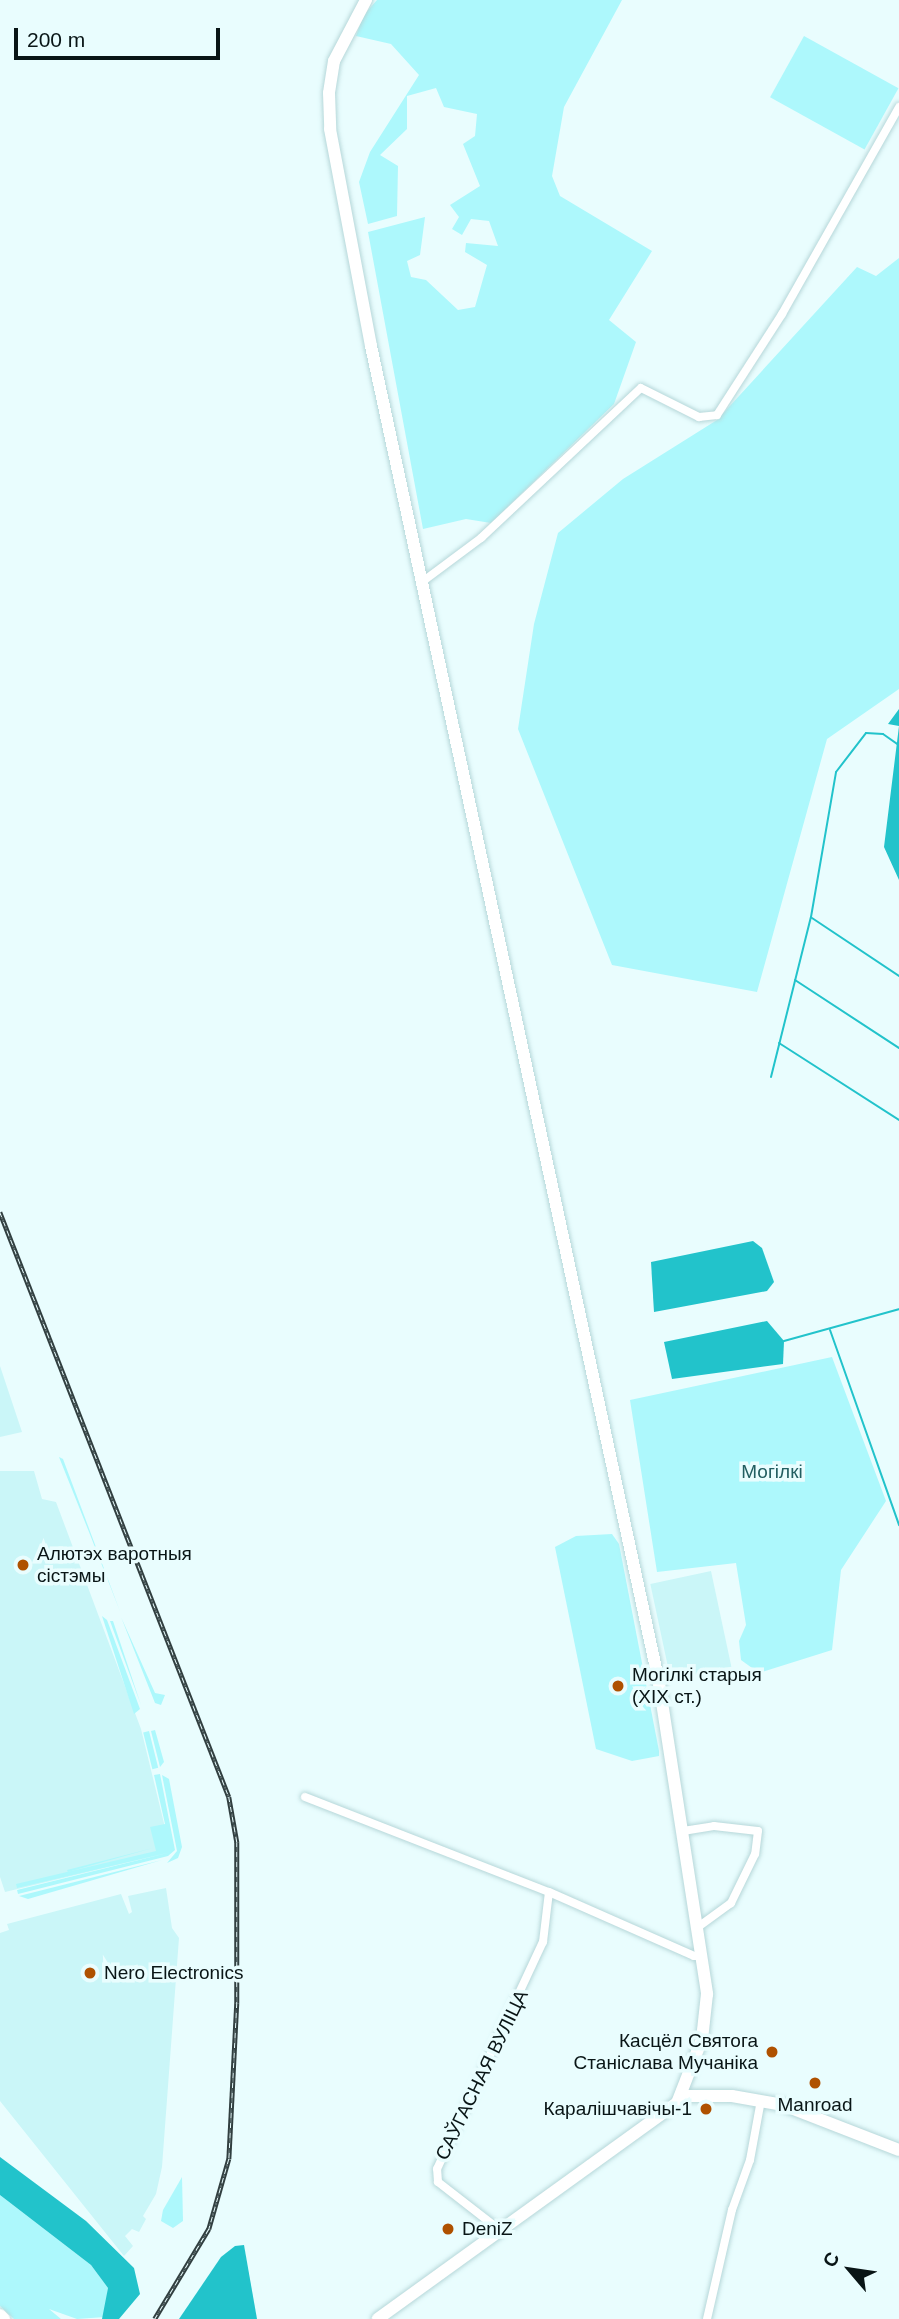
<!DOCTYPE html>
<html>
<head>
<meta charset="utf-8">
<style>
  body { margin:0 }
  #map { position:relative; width:899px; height:2319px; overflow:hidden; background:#e9fdfe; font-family:Arial,sans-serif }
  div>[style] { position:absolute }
  .built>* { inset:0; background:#caf6f8; transform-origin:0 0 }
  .green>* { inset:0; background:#adf8fc; transform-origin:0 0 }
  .water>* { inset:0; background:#22c3cb }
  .stream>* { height:2px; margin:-1px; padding:0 1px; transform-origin:1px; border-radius:1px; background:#22c3cb }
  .roads { filter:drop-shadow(0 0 2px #b6d7d9) drop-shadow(0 0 2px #b6d7d9) }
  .street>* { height:8px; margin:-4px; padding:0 4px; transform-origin:4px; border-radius:4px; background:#fff }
  .secondary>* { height:12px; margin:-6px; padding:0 6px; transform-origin:6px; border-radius:6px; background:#fff }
  .rail>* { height:4.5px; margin-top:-2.25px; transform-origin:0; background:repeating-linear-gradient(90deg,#e9fdfe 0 5px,#313f40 0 10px); box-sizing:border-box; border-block:2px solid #313f40 }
  .dots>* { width:19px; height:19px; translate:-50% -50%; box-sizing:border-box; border:4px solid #e9fdfe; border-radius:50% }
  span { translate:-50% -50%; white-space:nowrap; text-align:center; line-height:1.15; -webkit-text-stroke:7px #e9fdfe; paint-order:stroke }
  .park-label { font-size:19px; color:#225e61 }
  .poi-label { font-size:19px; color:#091516 }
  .left { translate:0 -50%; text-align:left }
  .right { translate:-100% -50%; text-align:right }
  .street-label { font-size:19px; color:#091516 }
  .north { position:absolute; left:815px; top:2235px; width:70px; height:70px; -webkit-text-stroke:5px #e9fdfe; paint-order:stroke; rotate:299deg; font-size:19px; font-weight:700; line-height:28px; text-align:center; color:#091516 }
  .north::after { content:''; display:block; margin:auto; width:24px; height:32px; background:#091516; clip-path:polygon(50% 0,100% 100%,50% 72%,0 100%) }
  .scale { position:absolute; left:14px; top:28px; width:206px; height:32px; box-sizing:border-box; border:4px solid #091516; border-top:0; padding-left:9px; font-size:21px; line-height:24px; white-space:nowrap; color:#091516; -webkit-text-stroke:5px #e9fdfe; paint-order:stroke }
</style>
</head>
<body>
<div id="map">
  <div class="built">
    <i style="clip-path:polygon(0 1366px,22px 1432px,0 1437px)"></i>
    <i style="clip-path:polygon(0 1471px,34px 1471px,42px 1499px,56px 1502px,141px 1729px,171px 1852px,5px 1892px,0 1877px)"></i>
    <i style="left:711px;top:1571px;width:98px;height:62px;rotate:78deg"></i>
    <i style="clip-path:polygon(166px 1888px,172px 1928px,179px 1938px,162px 2167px,156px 2194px,143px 2216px,146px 2219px,139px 2232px,132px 2229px,125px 2236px,133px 2246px,124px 2256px,0 2101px,0 1933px,9px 1930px,7px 1924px,121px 1894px,129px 1914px,132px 1912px,128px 1896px)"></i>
  </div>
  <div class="green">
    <i style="clip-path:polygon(377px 0,622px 0,564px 107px,552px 176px,560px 196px,652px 251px,609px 320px,636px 342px,614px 404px,491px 523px,466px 519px,423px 529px,368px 232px,425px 217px,420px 255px,407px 261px,411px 277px,426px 280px,458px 310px,475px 307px,487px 265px,465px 252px,466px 243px,498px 246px,489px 221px,471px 219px,462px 235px,452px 229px,459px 217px,450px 205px,480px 186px,463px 144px,475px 136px,477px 114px,444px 107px,436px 88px,407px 96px,407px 129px,380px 155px,398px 166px,397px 216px,368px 224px,359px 182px,370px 152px,419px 75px,391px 44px,356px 36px,363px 16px)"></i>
    <i style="left:804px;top:36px;width:108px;height:70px;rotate:29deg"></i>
    <i style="clip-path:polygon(899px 258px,899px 689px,827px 739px,757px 992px,612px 965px,518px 729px,534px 624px,558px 533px,623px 479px,717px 420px,857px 267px,876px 276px)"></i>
    <i style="clip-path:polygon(832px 1357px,886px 1501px,841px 1570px,832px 1650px,759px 1673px,741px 1660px,739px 1641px,746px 1625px,736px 1563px,657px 1572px,630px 1400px)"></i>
    <i style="clip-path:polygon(59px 1457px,63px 1459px,121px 1614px,89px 1532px)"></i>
    <i style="clip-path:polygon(612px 1534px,619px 1544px,659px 1751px,659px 1756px,632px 1761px,596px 1749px,555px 1547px,576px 1536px)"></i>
    <i style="clip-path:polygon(102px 1616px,107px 1620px,140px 1709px,134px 1714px)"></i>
    <i style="clip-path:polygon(121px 1617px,155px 1693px,165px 1695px,161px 1705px,155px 1703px)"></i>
    <i style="clip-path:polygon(110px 1621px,113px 1621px,141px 1705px)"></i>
    <i style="clip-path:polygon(155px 1730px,164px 1762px,160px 1767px,151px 1731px)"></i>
    <i style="left:149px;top:1731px;width:38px;height:6px;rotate:76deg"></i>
    <i style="clip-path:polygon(160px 1774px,175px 1850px,168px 1856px,18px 1894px,17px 1890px,171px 1852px,17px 1888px,16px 1884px,156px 1851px,150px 1827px,165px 1824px,154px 1775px)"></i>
    <i style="clip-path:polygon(162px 1775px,169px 1779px,182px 1847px,178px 1858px,167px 1863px,177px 1851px)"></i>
    <i style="clip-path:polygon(153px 1848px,68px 1872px,67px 1870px)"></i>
    <i style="clip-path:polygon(162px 1860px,28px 1899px,19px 1896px)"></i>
    <i style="clip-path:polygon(182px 2177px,183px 2221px,173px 2228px,161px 2221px,163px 2210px)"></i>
    <i style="clip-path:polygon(0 2195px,91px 2265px,108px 2288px,105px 2317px,77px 2319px,49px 2309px,61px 2319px,14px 2319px,0 2306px)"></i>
  </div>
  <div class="water">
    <i style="clip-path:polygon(899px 709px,899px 880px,884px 847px,899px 726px,888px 724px)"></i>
    <i style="clip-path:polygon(753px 1241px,762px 1248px,774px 1282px,767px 1291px,654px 1312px,651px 1262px)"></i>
    <i style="clip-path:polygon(767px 1321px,784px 1341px,783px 1364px,672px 1379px,664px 1342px)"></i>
    <i style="clip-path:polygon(0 2157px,86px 2221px,134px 2268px,140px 2294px,119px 2319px,102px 2319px,108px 2288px,91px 2265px,0 2195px)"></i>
    <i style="clip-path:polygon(244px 2245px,257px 2319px,179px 2319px,221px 2257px,235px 2246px)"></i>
  </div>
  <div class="stream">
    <i style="left:812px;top:918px;width:105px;rotate:33.7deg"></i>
    <i style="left:795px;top:980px;width:124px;rotate:33.2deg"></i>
    <i style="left:779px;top:1043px;width:143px;rotate:32.7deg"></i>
    <i style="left:771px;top:1077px;width:165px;rotate:-76deg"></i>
    <i style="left:811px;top:917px;width:147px;rotate:-80.2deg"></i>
    <i style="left:836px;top:772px;width:49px;rotate:-52.4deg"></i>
    <i style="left:866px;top:733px;width:17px;rotate:3deg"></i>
    <i style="left:883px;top:734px;width:19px;rotate:35deg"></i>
    <i style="left:830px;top:1330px;width:207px;rotate:70.5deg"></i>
    <i style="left:784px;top:1341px;width:119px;rotate:-15.5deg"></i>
  </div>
  <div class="roads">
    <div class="street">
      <i style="left:422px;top:582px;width:74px;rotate:-36.7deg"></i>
      <i style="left:481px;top:538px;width:219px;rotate:-43.2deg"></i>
      <i style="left:641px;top:388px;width:65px;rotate:26.6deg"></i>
      <i style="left:699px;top:417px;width:18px;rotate:-6deg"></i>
      <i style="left:717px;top:415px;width:120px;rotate:-57.2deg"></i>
      <i style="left:782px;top:314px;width:238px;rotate:-60.5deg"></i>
      <i style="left:305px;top:1797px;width:262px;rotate:21.3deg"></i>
      <i style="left:549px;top:1892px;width:158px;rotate:23.8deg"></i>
      <i style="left:694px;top:1956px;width:9px"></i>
      <i style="left:683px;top:1831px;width:31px;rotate:-9deg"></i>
      <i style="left:714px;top:1826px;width:44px;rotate:6.5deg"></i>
      <i style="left:758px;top:1831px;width:23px;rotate:97deg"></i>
      <i style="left:755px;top:1854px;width:55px;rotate:116.1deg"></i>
      <i style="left:731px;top:1903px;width:39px;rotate:144deg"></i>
      <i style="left:501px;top:2231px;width:80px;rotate:-142.1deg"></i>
      <i style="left:438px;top:2182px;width:13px;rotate:-94deg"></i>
      <i style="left:437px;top:2169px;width:251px;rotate:-65deg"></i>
      <i style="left:543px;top:1942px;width:50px;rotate:-83.2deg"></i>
      <i style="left:707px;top:2319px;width:112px;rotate:-77.1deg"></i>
      <i style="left:732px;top:2210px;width:53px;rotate:-70.2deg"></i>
      <i style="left:750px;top:2160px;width:61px;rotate:-79.6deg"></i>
    </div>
    <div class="secondary">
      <i style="left:366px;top:0;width:69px;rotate:117.7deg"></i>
      <i style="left:334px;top:61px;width:32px;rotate:99deg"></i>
      <i style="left:329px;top:93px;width:36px;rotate:88deg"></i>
      <i style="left:330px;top:129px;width:221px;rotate:79.3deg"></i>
      <i style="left:371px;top:346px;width:1368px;rotate:77.84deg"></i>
      <i style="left:659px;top:1683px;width:315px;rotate:81.2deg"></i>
      <i style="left:707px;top:1994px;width:45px;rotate:96.3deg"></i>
      <i style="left:702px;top:2039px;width:69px;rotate:111.3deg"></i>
      <i style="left:677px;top:2103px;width:369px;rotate:144.2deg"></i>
      <i style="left:682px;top:2096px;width:50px"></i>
      <i style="left:732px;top:2096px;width:52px;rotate:10deg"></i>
      <i style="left:783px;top:2105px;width:124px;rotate:21.2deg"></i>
      <i style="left:0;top:2315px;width:6px;rotate:45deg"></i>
    </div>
  </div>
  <div class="rail">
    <i style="left:0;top:1212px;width:628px;rotate:68.62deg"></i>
    <i style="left:229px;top:1797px;width:46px;rotate:79.9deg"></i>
    <i style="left:237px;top:1842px;width:161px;rotate:90deg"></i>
    <i style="left:237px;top:2003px;width:156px;rotate:92.9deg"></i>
    <i style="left:229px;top:2159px;width:73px;rotate:105.9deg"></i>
    <i style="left:209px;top:2229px;width:105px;rotate:121deg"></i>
  </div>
  <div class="dots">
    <i style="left:23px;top:1565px;background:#af5100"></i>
    <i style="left:618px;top:1686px;background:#af5100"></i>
    <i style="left:90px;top:1973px;background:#af5100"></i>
    <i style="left:772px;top:2052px;background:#af5100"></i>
    <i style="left:815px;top:2083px;background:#af5100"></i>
    <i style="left:706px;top:2109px;background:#af5100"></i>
    <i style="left:448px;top:2229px;background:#af5100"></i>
  </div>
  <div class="park-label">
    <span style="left:772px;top:1472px">Могілкі</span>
  </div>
  <div class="poi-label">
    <span class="left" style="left:37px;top:1565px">Алютэх варотныя<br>сістэмы</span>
    <span class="left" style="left:632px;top:1686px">Могілкі старыя<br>(XIX ст.)</span>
    <span class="left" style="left:104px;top:1973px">Nero Electronics</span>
    <span class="right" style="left:758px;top:2052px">Касцёл Святога<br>Станіслава Мучаніка</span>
    <span style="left:815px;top:2105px">Manroad</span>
    <span class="right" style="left:692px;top:2109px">Каралішчавічы-1</span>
    <span class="left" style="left:462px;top:2229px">DeniZ</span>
  </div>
  <div class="street-label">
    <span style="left:482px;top:2075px;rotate:-64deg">САЎГАСНАЯ ВУЛІЦА</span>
  </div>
  <div class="north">С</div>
  <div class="scale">200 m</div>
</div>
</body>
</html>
